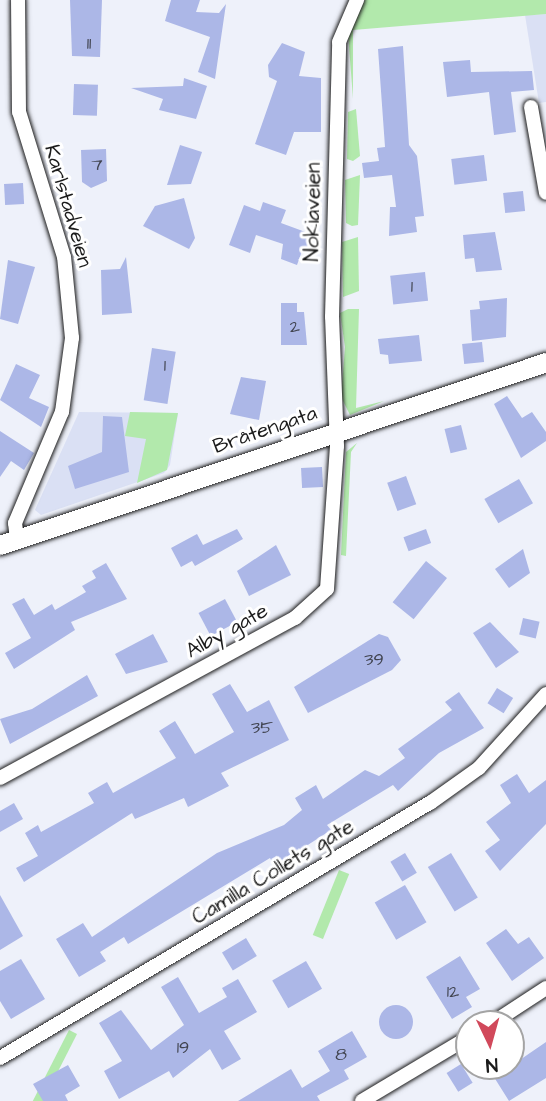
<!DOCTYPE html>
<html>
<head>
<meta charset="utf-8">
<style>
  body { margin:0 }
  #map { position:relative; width:546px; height:1101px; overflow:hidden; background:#eef1fa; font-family:"Architects Daughter",sans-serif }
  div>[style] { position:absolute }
  .built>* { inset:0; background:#dae0f4 }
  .green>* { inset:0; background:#b2e9ac; transform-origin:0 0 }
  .building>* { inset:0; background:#acb7e7; transform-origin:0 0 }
  .round { border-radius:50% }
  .roads { filter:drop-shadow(0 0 2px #1c1c1c) drop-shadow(0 0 2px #1c1c1c) }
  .minor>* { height:14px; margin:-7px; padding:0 7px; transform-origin:7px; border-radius:7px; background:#fff }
  .tertiary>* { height:19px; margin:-9.5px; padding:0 9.5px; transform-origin:9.5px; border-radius:9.5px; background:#fff }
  span { translate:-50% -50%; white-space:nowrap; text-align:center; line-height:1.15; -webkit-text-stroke:6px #fff; paint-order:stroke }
  .number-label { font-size:18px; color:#40434f }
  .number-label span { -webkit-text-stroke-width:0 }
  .street-label { font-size:21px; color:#1c1c1c }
  .north { position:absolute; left:455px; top:1010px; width:70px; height:70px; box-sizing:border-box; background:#fff; border:2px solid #a4a4a4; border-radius:50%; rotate:175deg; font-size:19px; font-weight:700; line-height:28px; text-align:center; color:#1c1c1c }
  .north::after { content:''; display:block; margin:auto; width:24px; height:32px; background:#d1495b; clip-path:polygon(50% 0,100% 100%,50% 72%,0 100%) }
</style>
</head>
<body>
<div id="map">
  <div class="built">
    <i style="clip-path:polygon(546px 14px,546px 102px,539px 103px,525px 15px)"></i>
    <i style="clip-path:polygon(79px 412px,178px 413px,170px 465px,164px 473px,41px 515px,35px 510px)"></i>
  </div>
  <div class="green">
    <i style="clip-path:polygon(365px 0,546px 0,546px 14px,353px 30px,353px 99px,348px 33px)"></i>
    <i style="clip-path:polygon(356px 109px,360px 156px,353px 161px,347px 159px,348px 112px)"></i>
    <i style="clip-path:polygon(360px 175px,358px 225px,352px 226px,346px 223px,345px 180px)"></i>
    <i style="clip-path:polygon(358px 237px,359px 291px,343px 297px,342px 242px)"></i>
    <i style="clip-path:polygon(348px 309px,359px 309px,356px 408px,384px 401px,350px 415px,341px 397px,345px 347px,340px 313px)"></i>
    <i style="clip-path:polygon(130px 412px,178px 413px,167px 470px,137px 483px,146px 439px,125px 436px)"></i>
    <i style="clip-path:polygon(357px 443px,351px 452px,346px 556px,341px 555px,346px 452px)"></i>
    <i style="left:339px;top:870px;width:11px;height:70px;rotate:22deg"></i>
    <i style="left:69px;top:1030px;width:9px;height:80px;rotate:27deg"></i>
  </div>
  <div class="building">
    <i style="clip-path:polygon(70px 0,102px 0,100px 57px,72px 56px)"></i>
    <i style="clip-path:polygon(171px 0,200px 0,196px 12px,219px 13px,226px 4px,215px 79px,198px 72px,210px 37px,165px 21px)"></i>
    <i style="clip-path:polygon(282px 43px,305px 52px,299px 76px,321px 78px,321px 132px,294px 132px,286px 155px,255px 144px,277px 81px,269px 77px,268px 65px)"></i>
    <i style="clip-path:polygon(403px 46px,409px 145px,417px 156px,424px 216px,415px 217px,417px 232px,389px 236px,390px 207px,396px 207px,392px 175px,364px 178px,362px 163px,379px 161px,377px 148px,385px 147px,378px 49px)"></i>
    <i style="clip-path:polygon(470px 60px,471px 72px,532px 71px,534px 90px,511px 92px,516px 132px,494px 135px,489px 92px,447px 97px,443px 62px)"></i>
    <i style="clip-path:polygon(184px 78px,207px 86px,196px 119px,159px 110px,163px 99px,131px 88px,183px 86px)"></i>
    <i style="left:74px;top:84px;width:24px;height:31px;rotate:2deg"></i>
    <i style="clip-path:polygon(180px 145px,202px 152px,191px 184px,167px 185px)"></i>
    <i style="clip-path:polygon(106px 149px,107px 181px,91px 188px,82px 182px,81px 150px)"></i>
    <i style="left:484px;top:155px;width:26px;height:33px;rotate:83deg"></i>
    <i style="left:23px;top:183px;width:21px;height:19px;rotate:87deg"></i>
    <i style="left:523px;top:191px;width:20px;height:20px;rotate:84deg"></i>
    <i style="clip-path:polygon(184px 198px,195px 238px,189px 249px,143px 226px,155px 206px)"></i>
    <i style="clip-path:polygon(263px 202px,286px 210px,281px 223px,319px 237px,319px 252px,302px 251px,297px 265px,281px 259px,283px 244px,256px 235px,250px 253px,229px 245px,244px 205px,260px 211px)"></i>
    <i style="clip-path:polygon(495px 232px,502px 270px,476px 272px,474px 258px,465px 259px,463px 235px)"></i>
    <i style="clip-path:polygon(126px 257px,132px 313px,102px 315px,101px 270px,120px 269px)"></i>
    <i style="clip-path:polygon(8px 260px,35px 267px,18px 324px,0 319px)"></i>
    <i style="left:425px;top:272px;width:29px;height:35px;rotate:84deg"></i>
    <i style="clip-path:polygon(507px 298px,506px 337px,472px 341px,470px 310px,480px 309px,479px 301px)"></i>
    <i style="clip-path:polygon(281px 303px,297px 303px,297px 312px,304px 312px,307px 345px,281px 345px)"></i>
    <i style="clip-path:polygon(419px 335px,422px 361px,389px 364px,388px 355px,380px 354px,378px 339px)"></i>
    <i style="left:482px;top:342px;width:20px;height:20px;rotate:84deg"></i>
    <i style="left:152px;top:348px;width:24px;height:53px;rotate:9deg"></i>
    <i style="clip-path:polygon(16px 364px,40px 375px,29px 398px,49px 407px,41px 427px,0 400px)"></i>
    <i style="clip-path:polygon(241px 377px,266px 381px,259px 420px,230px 414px)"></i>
    <i style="clip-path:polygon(507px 396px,522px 418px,532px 412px,546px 432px,546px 441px,521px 458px,494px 404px)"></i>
    <i style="clip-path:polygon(103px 416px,122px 417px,129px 472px,75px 489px,68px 466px,102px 452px)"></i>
    <i style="left:461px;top:425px;width:25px;height:17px;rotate:76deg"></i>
    <i style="clip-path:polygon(0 431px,34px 453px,24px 470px,11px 461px,0 477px)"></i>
    <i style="left:322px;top:467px;width:20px;height:21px;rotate:87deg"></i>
    <i style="left:406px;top:476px;width:30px;height:20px;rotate:70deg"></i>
    <i style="left:519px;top:479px;width:28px;height:40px;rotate:60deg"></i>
    <i style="clip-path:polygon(237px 529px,243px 539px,195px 566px,192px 561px,181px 567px,171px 548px,197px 534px,203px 545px)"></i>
    <i style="left:426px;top:529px;width:15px;height:24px;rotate:70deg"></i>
    <i style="clip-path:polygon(276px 545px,291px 575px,249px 596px,237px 571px)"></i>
    <i style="clip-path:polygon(523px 549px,530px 573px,509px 588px,495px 569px)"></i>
    <i style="left:426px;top:561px;width:27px;height:53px;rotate:39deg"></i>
    <i style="clip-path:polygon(106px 563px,127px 599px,71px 622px,75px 630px,14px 669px,5px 653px,31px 638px,12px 604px,24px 598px,34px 615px,52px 604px,55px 610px,86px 592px,82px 586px,96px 578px,92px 571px)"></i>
    <i style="left:225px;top:599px;width:26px;height:30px;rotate:62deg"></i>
    <i style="left:523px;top:618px;width:17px;height:17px;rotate:13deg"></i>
    <i style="clip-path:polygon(490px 622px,519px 652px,496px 668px,473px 633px)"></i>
    <i style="clip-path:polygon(153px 634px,168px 662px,126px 674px,115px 654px)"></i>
    <i style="clip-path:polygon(379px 634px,388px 637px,401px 660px,392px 670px,308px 713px,294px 687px)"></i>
    <i style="clip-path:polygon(87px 675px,98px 696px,10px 744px,0 719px,32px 709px)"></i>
    <i style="clip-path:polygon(230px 684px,247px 712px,269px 700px,289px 740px,221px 773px,229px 786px,188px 807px,184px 798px,135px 819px,132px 813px,24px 882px,16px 868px,38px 856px,25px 833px,38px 825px,41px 832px,94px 803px,88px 793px,107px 782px,113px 793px,176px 758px,159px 731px,175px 721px,195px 754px,234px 732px,212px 694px)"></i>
    <i style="left:497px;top:688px;width:19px;height:18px;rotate:32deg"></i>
    <i style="clip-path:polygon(459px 692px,484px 728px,439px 753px,398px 791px,393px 785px,327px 825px,331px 830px,300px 850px,304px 858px,278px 873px,270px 858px,128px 944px,124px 937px,100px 952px,106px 961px,79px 977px,56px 939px,83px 923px,92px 937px,217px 853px,284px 825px,302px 810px,295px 798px,316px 785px,323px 799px,365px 770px,379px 776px,405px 758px,398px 749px,452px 710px,445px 702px)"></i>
    <i style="clip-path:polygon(517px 774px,529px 793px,546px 780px,546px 824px,500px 871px,485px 851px,500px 840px,486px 822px,511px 803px,500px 785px)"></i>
    <i style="clip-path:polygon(14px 803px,23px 819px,0 832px,0 811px)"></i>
    <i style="left:405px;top:853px;width:23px;height:17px;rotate:59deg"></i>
    <i style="left:451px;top:853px;width:52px;height:27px;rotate:59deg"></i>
    <i style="left:405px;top:885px;width:43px;height:35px;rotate:60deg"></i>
    <i style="clip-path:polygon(0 895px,23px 936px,0 950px)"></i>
    <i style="clip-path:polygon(506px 929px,518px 944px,529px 937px,544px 958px,512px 981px,486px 943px)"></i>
    <i style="left:246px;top:938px;width:21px;height:28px;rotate:59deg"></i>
    <i style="clip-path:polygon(460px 956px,480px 989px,466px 997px,472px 1007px,452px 1019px,426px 977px)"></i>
    <i style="clip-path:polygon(21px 959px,45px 999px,11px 1019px,0 1001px,0 971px)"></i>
    <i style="left:306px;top:961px;width:32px;height:39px;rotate:60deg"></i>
    <i style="clip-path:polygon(178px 977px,199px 1013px,227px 997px,222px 988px,238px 979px,257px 1012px,224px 1031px,241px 1059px,222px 1070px,210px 1049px,173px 1078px,169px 1071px,119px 1099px,104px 1071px,122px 1061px,99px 1023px,121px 1010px,151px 1050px,184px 1025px,161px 987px)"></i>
    <i class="round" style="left:379px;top:1005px;width:34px;height:34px"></i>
    <i style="clip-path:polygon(352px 1031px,367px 1057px,344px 1070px,349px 1079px,317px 1096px,320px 1101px,238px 1101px,291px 1069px,302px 1088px,330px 1071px,318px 1051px)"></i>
    <i style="clip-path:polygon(546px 1042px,546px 1078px,509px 1101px,487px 1066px,511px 1066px)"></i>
    <i style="left:461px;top:1064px;width:22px;height:17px;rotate:58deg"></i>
    <i style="clip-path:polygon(68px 1065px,80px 1086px,65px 1095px,68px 1101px,43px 1101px,33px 1084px)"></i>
  </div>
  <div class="roads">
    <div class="minor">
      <i style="left:531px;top:107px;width:87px;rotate:80.1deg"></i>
      <i style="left:17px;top:539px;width:16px;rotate:-97deg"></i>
      <i style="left:15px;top:523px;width:121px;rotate:-67.1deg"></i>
      <i style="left:62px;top:412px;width:75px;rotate:-82.3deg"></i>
      <i style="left:72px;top:338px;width:81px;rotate:-95.6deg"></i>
      <i style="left:64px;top:257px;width:152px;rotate:-107.2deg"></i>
      <i style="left:19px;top:112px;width:112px;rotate:-90.5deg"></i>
      <i style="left:0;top:778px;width:336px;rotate:-28.5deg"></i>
      <i style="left:295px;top:618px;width:43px;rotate:-42.2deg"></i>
      <i style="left:327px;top:589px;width:143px;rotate:-86deg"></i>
      <i style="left:337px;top:446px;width:129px;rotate:-92.2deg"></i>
      <i style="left:332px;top:317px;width:275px;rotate:-88.5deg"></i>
      <i style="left:339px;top:42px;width:46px;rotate:-66.8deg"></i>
      <i style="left:491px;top:1024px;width:66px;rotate:-33.2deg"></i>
      <i style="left:0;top:1058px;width:500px;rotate:-30.7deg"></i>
      <i style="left:430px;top:803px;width:60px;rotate:-35.5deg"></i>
      <i style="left:479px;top:768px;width:100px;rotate:-47.8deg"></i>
      <i style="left:362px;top:1101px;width:125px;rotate:-30.9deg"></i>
    </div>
    <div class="tertiary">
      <i style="left:0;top:545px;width:576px;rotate:-18.53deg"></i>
    </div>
  </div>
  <div class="number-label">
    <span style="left:89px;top:44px">11</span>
    <span style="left:97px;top:165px">7</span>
    <span style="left:412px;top:287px">1</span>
    <span style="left:295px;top:327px">2</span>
    <span style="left:165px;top:366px">1</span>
    <span style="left:374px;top:660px">39</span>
    <span style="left:262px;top:728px">35</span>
    <span style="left:453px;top:992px">12</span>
    <span style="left:183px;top:1048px">19</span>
    <span style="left:341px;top:1055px">8</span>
  </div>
  <div class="street-label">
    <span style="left:68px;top:206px;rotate:74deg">Karlstadveien</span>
    <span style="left:313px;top:212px;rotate:-89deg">Nokiaveien</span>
    <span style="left:265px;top:430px;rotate:-19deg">Bråtengata</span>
    <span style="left:227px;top:631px;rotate:-29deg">Alby gate</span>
    <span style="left:273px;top:872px;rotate:-31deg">Camilla Collets gate</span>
  </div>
  <div class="north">N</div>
</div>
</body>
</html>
